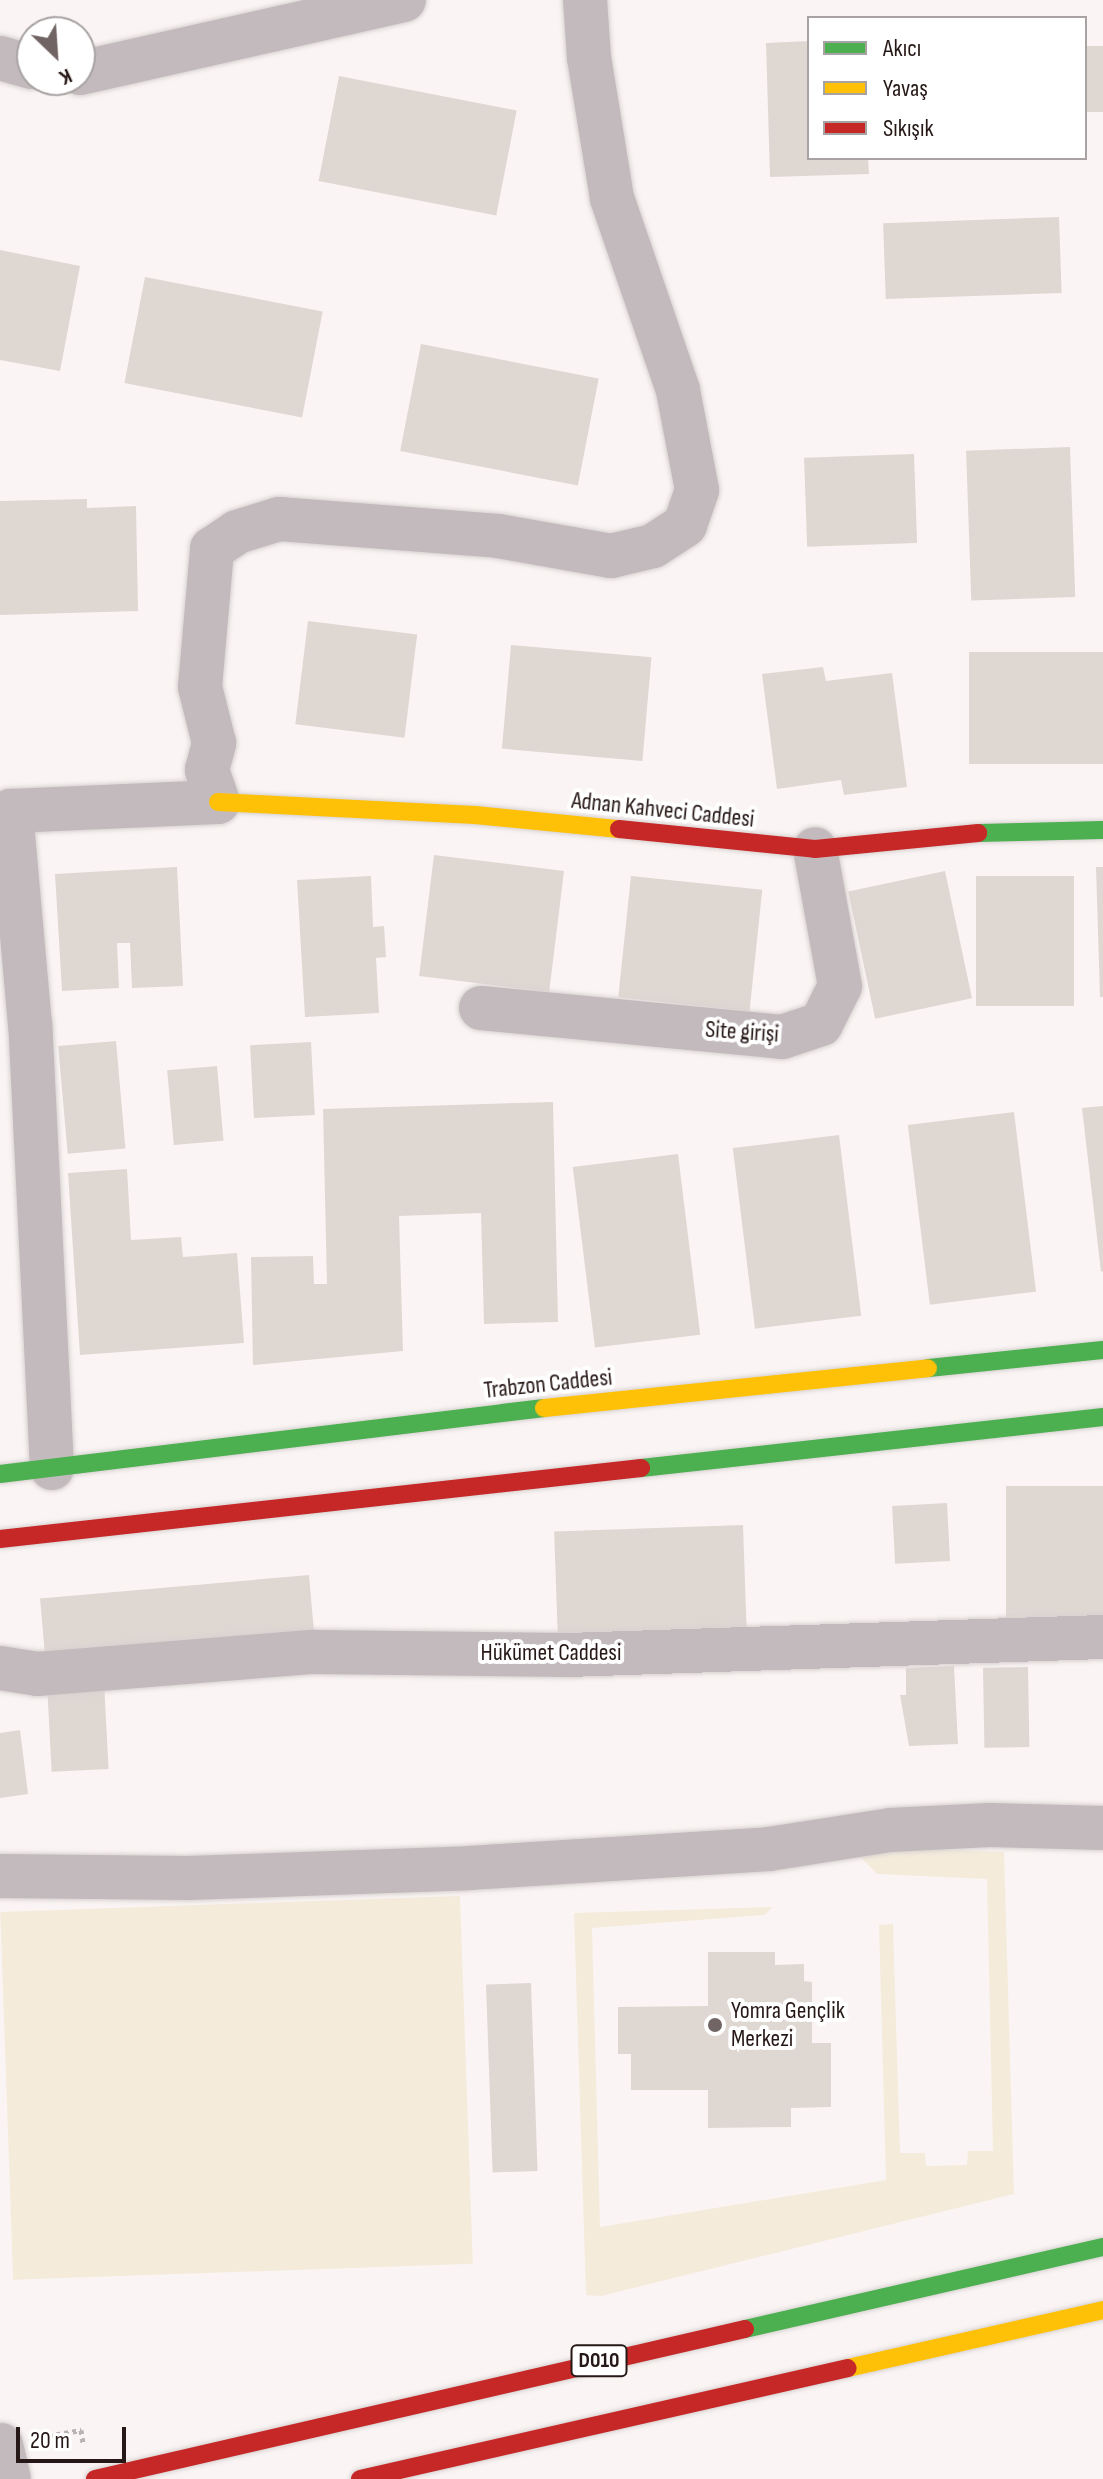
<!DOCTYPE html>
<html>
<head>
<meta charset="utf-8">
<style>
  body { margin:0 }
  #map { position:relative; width:1103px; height:2479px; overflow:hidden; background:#faf5f4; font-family:"Sofia Sans Condensed",sans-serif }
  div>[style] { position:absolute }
  .green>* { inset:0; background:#f4ebdb; transform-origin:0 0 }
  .building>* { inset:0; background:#dfd7d2; transform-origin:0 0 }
  .path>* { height:5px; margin-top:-2.5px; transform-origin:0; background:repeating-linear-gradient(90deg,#b9b3b3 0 4px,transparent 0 8px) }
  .roads { filter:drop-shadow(0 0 2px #d7d2d1) drop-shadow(0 0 2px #d7d2d1) }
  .street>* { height:44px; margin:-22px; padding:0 22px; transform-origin:22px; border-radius:22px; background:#c3babd }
  .fast>* { height:18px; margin:-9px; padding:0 9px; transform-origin:9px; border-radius:9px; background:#4caf50 }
  .slow>* { height:18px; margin:-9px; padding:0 9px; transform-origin:9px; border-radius:9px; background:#ffc107 }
  .jam>* { height:18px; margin:-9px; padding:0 9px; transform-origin:9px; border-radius:9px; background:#c62828 }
  .dots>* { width:22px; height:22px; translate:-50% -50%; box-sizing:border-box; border:4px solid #fff; border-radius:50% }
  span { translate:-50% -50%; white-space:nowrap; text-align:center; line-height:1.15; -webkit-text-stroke:8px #fff; paint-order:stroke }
  .shield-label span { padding:2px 6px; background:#fff; border:2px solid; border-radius:6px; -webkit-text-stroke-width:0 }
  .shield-label { font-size:22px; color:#261816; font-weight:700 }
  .street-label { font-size:24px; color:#261816 }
  .poi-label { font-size:24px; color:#261816 }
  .left { translate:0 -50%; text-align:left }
  .legend { position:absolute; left:807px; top:16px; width:280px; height:144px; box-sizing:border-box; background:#fff; border:2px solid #a8a3a2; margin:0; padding:10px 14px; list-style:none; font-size:24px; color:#261816 }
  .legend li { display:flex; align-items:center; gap:16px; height:40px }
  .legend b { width:40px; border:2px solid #a8a3a2 }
  .north { position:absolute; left:16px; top:16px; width:80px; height:80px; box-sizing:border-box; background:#fff; border:2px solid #a8a3a2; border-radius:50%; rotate:155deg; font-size:22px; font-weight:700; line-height:32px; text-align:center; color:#261816 }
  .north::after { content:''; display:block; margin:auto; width:28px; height:36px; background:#706564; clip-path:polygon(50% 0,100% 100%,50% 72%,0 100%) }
  .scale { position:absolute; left:16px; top:2427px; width:110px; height:36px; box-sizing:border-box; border:4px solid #261816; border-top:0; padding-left:10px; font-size:24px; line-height:28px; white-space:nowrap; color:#261816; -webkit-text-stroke:6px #fff; paint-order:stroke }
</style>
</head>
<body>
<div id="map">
  <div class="green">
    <i style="clip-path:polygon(891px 1848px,1004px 1852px,1014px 2194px,601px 2296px,586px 2295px,574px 1913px,772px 1907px,765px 1915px,592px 1928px,600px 2227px,886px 2180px,879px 1925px,893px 1924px,900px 2153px,925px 2153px,926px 2166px,967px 2165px,968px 2151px,993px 2151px,987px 1879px,877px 1874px,855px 1851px)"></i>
    <i style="left:460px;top:1896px;width:368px;height:460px;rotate:88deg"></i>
  </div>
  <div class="building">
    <i style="clip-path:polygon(809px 41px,809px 158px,868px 158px,869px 174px,770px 177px,766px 43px)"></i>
    <i style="left:1085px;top:46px;width:18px;height:66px"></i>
    <i style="left:339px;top:76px;width:181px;height:107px;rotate:11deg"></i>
    <i style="left:1059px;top:217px;width:76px;height:176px;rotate:88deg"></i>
    <i style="clip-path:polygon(0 250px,80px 266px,60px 371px,0 360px)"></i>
    <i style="left:145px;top:277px;width:181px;height:108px;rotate:11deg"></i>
    <i style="left:421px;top:344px;width:181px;height:109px;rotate:11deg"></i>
    <i style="left:1070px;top:447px;width:150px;height:104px;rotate:88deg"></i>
    <i style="left:914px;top:454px;width:89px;height:110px;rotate:88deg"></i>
    <i style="clip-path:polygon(87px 499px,87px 508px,136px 506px,138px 611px,0 615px,0 501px)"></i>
    <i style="left:308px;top:621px;width:110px;height:104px;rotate:7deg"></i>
    <i style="left:511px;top:645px;width:141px;height:104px;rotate:5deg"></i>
    <i style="left:1103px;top:652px;width:112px;height:134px;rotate:90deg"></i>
    <i style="clip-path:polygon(823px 667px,826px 681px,892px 673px,907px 787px,844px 795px,841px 780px,777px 789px,762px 674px)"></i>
    <i style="left:434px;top:855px;width:131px;height:122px;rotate:7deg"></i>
    <i style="clip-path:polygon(177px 867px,183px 986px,132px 988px,130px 943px,117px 943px,119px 988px,62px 991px,55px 874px)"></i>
    <i style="clip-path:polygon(1096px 867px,1103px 867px,1103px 997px,1100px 997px)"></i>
    <i style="left:945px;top:871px;width:130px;height:99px;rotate:78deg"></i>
    <i style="clip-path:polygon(371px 876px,373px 927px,384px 926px,386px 957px,376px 958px,379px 1013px,305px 1017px,297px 880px)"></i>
    <i style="left:631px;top:876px;width:132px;height:122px;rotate:6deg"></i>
    <i style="left:976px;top:876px;width:98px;height:130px"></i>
    <i style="left:116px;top:1041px;width:108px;height:58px;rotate:85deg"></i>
    <i style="left:311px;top:1042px;width:73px;height:61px;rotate:87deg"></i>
    <i style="left:217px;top:1066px;width:75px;height:50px;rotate:85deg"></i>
    <i style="clip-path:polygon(553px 1102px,558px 1322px,484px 1324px,481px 1213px,399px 1216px,403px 1351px,253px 1365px,251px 1257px,313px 1256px,314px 1284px,327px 1284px,323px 1109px)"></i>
    <i style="clip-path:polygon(1103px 1106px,1103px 1271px,1101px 1272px,1082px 1108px)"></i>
    <i style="left:1014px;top:1112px;width:181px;height:107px;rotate:83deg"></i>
    <i style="left:839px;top:1135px;width:182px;height:107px;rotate:83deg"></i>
    <i style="left:678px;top:1154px;width:182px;height:106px;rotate:83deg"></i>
    <i style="clip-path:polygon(127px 1169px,131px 1240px,181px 1237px,183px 1257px,237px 1253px,244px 1343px,80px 1355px,68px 1173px)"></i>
    <i style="left:1103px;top:1486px;width:137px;height:97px;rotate:90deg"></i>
    <i style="left:947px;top:1503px;width:58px;height:55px;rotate:87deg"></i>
    <i style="left:743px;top:1525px;width:108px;height:189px;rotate:88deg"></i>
    <i style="left:309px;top:1575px;width:56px;height:270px;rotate:85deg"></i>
    <i style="clip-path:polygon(954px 1666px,958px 1744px,909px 1746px,900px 1695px,906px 1695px,906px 1668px)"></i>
    <i style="left:1028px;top:1667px;width:80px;height:45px;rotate:89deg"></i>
    <i style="left:104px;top:1682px;width:87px;height:57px;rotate:87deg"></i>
    <i style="clip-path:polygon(20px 1730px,28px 1794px,0 1798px,0 1733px)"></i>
    <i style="clip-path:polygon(708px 1952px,775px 1952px,775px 1965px,804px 1964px,804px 1981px,812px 1982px,812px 2043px,831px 2043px,831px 2107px,791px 2108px,791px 2127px,708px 2128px,708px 2090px,631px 2090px,631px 2054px,618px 2054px,618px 2007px,708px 2006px)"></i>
    <i style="left:531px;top:1983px;width:188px;height:45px;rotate:88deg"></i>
  </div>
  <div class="path">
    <i style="left:41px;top:2437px;width:41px;rotate:-9.9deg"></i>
    <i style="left:81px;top:2430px;width:13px;rotate:81deg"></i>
  </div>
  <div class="roads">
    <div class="street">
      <i style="left:0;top:58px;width:33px;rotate:16deg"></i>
      <i style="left:80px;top:73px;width:332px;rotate:-12.7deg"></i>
      <i style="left:481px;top:1008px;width:302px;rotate:5.5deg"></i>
      <i style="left:782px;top:1037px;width:41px;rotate:-18.4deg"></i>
      <i style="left:821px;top:1024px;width:42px;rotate:-63.4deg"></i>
      <i style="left:840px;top:986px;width:139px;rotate:-100.3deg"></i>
      <i style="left:52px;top:1468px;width:444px;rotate:-92.8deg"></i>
      <i style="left:30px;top:1025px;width:215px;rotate:-95.1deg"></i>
      <i style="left:11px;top:811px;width:207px;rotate:-2.5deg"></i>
      <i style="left:218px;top:802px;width:34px;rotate:-109deg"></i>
      <i style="left:207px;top:770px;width:28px;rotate:-75deg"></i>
      <i style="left:214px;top:743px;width:58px;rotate:-104deg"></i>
      <i style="left:200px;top:687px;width:139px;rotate:-85deg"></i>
      <i style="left:212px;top:549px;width:30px;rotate:-34deg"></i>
      <i style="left:237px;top:532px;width:44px;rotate:-17.2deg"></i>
      <i style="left:279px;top:519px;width:220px;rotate:4.4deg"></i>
      <i style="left:498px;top:536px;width:115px;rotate:10deg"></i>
      <i style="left:611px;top:556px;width:43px;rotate:-13.4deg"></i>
      <i style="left:653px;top:546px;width:38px;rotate:-33deg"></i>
      <i style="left:685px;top:525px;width:37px;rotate:-71deg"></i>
      <i style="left:697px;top:490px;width:102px;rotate:-100.8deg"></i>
      <i style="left:678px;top:390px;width:203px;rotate:-109deg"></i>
      <i style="left:612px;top:198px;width:142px;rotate:-99.3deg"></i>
      <i style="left:589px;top:58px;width:58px;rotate:-93.9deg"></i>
      <i style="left:0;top:1668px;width:37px;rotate:9deg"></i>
      <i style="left:37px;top:1674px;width:277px;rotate:-4.6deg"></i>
      <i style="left:313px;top:1652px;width:255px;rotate:0.7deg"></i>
      <i style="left:568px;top:1655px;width:535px;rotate:-1.93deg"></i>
      <i style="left:0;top:1876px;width:188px;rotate:0.6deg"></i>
      <i style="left:188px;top:1878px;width:281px;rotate:-2deg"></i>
      <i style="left:469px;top:1868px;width:301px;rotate:-3.6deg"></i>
      <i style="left:769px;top:1849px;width:122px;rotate:-8.9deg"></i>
      <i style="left:890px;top:1830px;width:100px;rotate:-2.9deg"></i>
      <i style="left:990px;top:1825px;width:113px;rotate:1.5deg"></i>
      <i style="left:1px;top:2445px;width:35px;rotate:77deg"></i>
    </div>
    <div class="fast">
      <i style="left:978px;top:833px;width:125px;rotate:-1.4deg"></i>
      <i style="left:928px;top:1368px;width:176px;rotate:-5.9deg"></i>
      <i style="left:641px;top:1468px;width:465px;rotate:-6.3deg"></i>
      <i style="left:0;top:1474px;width:548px;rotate:-6.92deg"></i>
      <i style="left:745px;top:2329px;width:367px;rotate:-12.9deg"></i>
    </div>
    <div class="slow">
      <i style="left:218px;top:802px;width:257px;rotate:2.9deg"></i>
      <i style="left:475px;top:815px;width:145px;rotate:5.6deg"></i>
      <i style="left:544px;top:1408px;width:386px;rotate:-5.9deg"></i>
      <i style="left:848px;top:2368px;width:262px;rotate:-12.8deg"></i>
    </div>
    <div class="jam">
      <i style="left:619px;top:829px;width:197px;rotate:5.8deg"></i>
      <i style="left:815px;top:849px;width:164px;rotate:-5.6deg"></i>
      <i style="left:0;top:1539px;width:645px;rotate:-6.32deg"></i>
      <i style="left:95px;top:2479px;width:667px;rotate:-12.99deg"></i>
      <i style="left:360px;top:2479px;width:500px;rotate:-12.81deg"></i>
    </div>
  </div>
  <div class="dots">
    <i style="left:715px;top:2025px;background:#706564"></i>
  </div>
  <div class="shield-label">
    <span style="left:599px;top:2361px">D010</span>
  </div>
  <div class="street-label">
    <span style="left:663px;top:810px;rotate:6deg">Adnan Kahveci Caddesi</span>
    <span style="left:742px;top:1032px;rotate:4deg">Site girişi</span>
    <span style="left:548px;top:1384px;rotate:-6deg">Trabzon Caddesi</span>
    <span style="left:551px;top:1653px">Hükümet Caddesi</span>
  </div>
  <div class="poi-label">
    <span class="left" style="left:731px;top:2025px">Yomra Gençlik<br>Merkezi</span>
  </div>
  <ul class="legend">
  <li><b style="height:10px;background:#4caf50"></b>Akıcı</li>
  <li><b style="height:10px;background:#ffc107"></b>Yavaş</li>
  <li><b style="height:10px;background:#c62828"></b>Sıkışık</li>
  </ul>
  <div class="north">K</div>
  <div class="scale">20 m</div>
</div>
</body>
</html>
